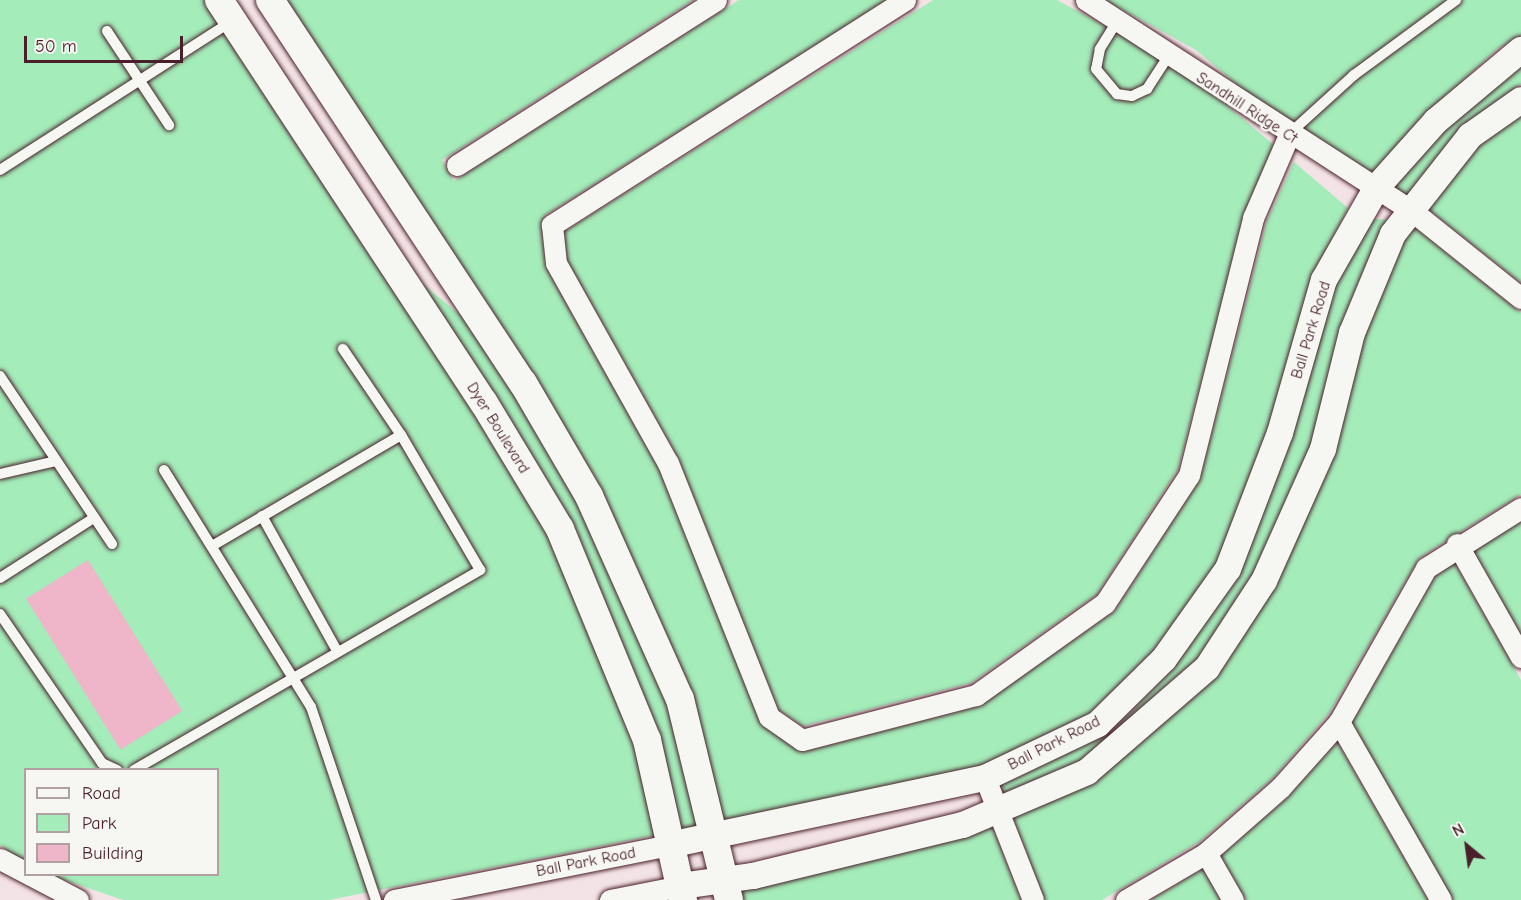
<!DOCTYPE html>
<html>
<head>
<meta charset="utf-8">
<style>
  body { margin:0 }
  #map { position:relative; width:1521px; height:900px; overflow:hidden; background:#f4e3e6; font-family:"Comic Neue",sans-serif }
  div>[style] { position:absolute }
  .green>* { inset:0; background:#a4ecb9 }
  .building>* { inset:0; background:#efb6c9; transform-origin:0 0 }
  .roads { filter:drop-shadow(0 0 2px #4a1f2b) drop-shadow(0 0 2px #4a1f2b) }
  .service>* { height:10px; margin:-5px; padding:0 5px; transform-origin:5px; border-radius:5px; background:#f6f6f2 }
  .minor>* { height:21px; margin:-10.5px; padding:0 10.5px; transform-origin:10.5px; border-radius:10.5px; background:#f6f6f2 }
  .tertiary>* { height:26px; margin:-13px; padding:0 13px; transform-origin:13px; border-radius:13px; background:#f6f6f2 }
  .secondary>* { height:28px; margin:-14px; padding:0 14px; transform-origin:14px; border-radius:14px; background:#f6f6f2 }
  span { translate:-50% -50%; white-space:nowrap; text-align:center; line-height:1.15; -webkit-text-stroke:5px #f6f6f2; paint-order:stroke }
  .street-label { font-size:16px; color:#4a1f2b }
  .legend { position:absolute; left:24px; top:768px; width:195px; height:108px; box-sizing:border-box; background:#f6f6f2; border:2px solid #b1a0a2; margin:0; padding:8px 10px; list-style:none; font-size:18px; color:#4a1f2b }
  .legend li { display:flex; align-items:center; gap:12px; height:30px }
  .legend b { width:30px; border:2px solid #b1a0a2 }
  .north { position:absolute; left:1437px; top:816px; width:60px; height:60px; -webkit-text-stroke:4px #f6f6f2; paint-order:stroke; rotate:331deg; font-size:16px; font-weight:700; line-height:24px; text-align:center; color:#4a1f2b }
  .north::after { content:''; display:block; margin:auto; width:21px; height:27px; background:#4a1f2b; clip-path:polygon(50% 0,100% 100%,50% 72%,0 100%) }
  .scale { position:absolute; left:24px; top:36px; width:159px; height:27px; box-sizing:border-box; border:3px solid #4a1f2b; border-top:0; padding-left:8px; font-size:18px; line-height:21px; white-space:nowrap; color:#4a1f2b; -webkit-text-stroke:4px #f6f6f2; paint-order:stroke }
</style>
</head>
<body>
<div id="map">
  <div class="green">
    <i style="clip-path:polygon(0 0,206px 0,475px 409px,550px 534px,636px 743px,661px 834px,329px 900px,123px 900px,50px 875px,218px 874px,218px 770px,26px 770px,25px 862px,0 845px)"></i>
    <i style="clip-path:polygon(283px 0,693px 0,442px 160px,454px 181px,739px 0,887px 0,545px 215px,541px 225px,546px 268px,658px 467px,759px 720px,806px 751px,980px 706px,1115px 611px,1200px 479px,1267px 221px,1294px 162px,1348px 208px,1313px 275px,1269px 428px,1218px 563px,1155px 651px,1091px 714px,981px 766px,724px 824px,691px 697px,598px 490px)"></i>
    <i style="clip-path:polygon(933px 0,1057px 0,1184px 69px,1275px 146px,1246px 212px,1178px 469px,1097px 594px,971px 683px,803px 726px,778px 709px,679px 459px,567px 260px,564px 232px)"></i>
    <i style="clip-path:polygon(1105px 0,1521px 0,1521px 35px,1496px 50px,1427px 113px,1361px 189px,1196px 50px)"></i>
    <i style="clip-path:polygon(276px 61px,423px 284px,471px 324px,580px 501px,669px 702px,703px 828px,682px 831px,657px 736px,569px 523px)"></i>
    <i style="clip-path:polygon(1521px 64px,1521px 84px,1463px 126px,1406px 198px,1387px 196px,1444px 130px)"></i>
    <i style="clip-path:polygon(1521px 115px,1521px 283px,1428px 209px,1478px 145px)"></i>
    <i style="clip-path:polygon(1370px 218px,1388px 220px,1312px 444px,1254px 574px,1199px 659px,1080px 762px,1003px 794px,1000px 785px,1113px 731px,1174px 667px,1335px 285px)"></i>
    <i style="clip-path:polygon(1414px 227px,1521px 313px,1521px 494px,1419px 558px,1330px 712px,1273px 778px,1199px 842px,1102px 900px,1045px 900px,1013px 817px,1217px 675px,1403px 241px)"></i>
    <i style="clip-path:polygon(1521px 522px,1521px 635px,1473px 550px)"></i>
    <i style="clip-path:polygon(1454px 562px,1521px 680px,1521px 900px,1453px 900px,1352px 723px,1435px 577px)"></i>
    <i style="clip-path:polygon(1337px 742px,1428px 900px,1246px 900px,1221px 856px,1288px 797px)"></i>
    <i style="clip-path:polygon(992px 826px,1021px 900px,740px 900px,739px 890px)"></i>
    <i style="clip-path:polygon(1203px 869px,1220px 900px,1151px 900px)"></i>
  </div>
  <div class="building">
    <i style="left:88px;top:560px;width:178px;height:73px;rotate:58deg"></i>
  </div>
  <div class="roads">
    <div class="service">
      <i style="left:1116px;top:23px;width:31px;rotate:122deg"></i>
      <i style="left:1100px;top:49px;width:20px;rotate:101deg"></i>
      <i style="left:1096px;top:69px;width:33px;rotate:50deg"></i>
      <i style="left:1117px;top:94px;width:15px;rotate:8deg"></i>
      <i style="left:1132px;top:96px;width:17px;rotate:-25deg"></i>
      <i style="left:1147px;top:89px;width:38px;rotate:-57deg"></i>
      <i style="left:107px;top:31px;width:113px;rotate:56.6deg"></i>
      <i style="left:1289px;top:134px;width:88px;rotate:-42.2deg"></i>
      <i style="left:1354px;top:75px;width:127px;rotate:-36.3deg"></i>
      <i style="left:0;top:170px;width:276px;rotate:-32.7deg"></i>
      <i style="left:0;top:376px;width:202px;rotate:56.3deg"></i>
      <i style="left:164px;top:470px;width:279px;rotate:58.2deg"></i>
      <i style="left:311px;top:707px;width:204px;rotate:71.4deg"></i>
      <i style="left:0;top:474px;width:57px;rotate:-13.1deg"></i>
      <i style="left:262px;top:516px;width:152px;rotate:60.9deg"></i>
      <i style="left:212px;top:546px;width:219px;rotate:-30.4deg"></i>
      <i style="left:401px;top:435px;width:104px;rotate:-124deg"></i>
      <i style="left:0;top:578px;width:112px;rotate:-32.6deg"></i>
      <i style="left:0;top:614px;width:181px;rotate:55.6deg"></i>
      <i style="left:102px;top:763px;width:17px;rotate:25deg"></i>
      <i style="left:134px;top:770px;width:400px;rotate:-30deg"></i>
      <i style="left:480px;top:570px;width:156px;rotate:-120.3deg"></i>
    </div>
    <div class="minor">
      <i style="left:905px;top:0;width:419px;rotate:147.5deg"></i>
      <i style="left:552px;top:225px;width:38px;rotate:84deg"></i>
      <i style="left:556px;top:263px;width:229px;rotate:60.8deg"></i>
      <i style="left:668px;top:463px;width:273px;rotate:68.3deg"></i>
      <i style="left:769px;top:717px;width:40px;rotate:34.9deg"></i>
      <i style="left:802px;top:740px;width:180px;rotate:-14.5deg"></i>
      <i style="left:976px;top:695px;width:158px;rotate:-35.5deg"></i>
      <i style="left:1105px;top:603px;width:153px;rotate:-56.7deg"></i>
      <i style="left:1189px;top:475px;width:265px;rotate:-76deg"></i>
      <i style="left:1253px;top:218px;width:90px;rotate:-66.6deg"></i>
      <i style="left:1086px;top:0;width:387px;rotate:32.9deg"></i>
      <i style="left:1411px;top:210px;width:141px;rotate:38.7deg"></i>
      <i style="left:457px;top:165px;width:307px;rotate:-32.5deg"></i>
      <i style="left:1457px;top:544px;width:130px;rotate:60.5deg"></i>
      <i style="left:1339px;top:722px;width:205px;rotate:60.2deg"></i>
      <i style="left:985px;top:778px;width:131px;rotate:68.5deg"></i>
      <i style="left:1206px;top:853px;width:54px;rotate:60.1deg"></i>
      <i style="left:0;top:859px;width:88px;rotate:27.7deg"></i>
      <i style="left:394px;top:900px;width:286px;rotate:-11.3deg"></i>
      <i style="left:610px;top:900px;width:72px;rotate:-11.2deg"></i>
      <i style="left:1126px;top:900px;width:93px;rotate:-30.4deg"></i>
      <i style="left:1206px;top:853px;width:100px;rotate:-41.3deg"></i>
      <i style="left:1281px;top:787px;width:87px;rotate:-48.3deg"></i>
      <i style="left:1339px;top:722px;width:177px;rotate:-60.5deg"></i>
      <i style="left:1426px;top:568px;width:112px;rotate:-32.3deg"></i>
    </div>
    <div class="tertiary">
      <i style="left:674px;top:844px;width:318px;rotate:-12deg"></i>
      <i style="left:985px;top:778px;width:125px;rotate:-25.5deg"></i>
      <i style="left:1098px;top:724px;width:93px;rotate:-44.6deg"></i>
      <i style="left:1164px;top:659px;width:110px;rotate:-54.6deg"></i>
      <i style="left:1228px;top:569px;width:146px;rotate:-69.1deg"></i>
      <i style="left:1280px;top:433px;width:159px;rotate:-74deg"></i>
      <i style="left:1324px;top:280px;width:107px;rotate:-60.3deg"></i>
      <i style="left:1377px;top:187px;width:89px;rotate:-48.2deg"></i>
      <i style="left:1436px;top:121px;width:111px;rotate:-39.9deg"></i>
      <i style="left:681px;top:886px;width:73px;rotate:-7.9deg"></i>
      <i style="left:753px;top:876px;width:216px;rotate:-13.7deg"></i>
      <i style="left:963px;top:825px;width:135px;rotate:-23.1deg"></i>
      <i style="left:1087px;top:772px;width:159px;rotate:-40.9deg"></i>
      <i style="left:1207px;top:668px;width:104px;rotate:-56.8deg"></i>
      <i style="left:1264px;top:581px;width:145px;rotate:-65.9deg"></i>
      <i style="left:1323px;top:449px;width:120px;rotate:-76deg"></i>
      <i style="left:1352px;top:333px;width:107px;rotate:-67.5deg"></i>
      <i style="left:1393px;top:234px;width:125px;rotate:-51.8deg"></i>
      <i style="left:1470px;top:136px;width:62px;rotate:-35.2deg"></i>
    </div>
    <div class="secondary">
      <i style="left:219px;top:0;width:482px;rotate:56.7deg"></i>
      <i style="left:484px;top:403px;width:147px;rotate:58.9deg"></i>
      <i style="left:560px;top:529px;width:228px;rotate:67.6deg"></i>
      <i style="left:647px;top:740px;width:164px;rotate:77.3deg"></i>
      <i style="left:270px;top:0;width:459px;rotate:56.6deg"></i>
      <i style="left:523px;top:383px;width:131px;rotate:59.7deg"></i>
      <i style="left:589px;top:496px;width:222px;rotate:65.9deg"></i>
      <i style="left:680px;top:699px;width:207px;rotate:76.3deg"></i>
    </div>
  </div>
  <div class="street-label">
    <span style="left:1247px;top:108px;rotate:33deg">Sandhill Ridge Ct</span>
    <span style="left:1311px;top:330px;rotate:-73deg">Ball Park Road</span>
    <span style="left:498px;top:428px;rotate:58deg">Dyer Boulevard</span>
    <span style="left:1054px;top:743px;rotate:-27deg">Ball Park Road</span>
    <span style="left:586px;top:862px;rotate:-11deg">Ball Park Road</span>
  </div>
  <ul class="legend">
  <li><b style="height:8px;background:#f6f6f2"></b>Road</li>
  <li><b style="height:16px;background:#a4ecb9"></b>Park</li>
  <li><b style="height:16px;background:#efb6c9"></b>Building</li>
  </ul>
  <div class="north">N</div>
  <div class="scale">50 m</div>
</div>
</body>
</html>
